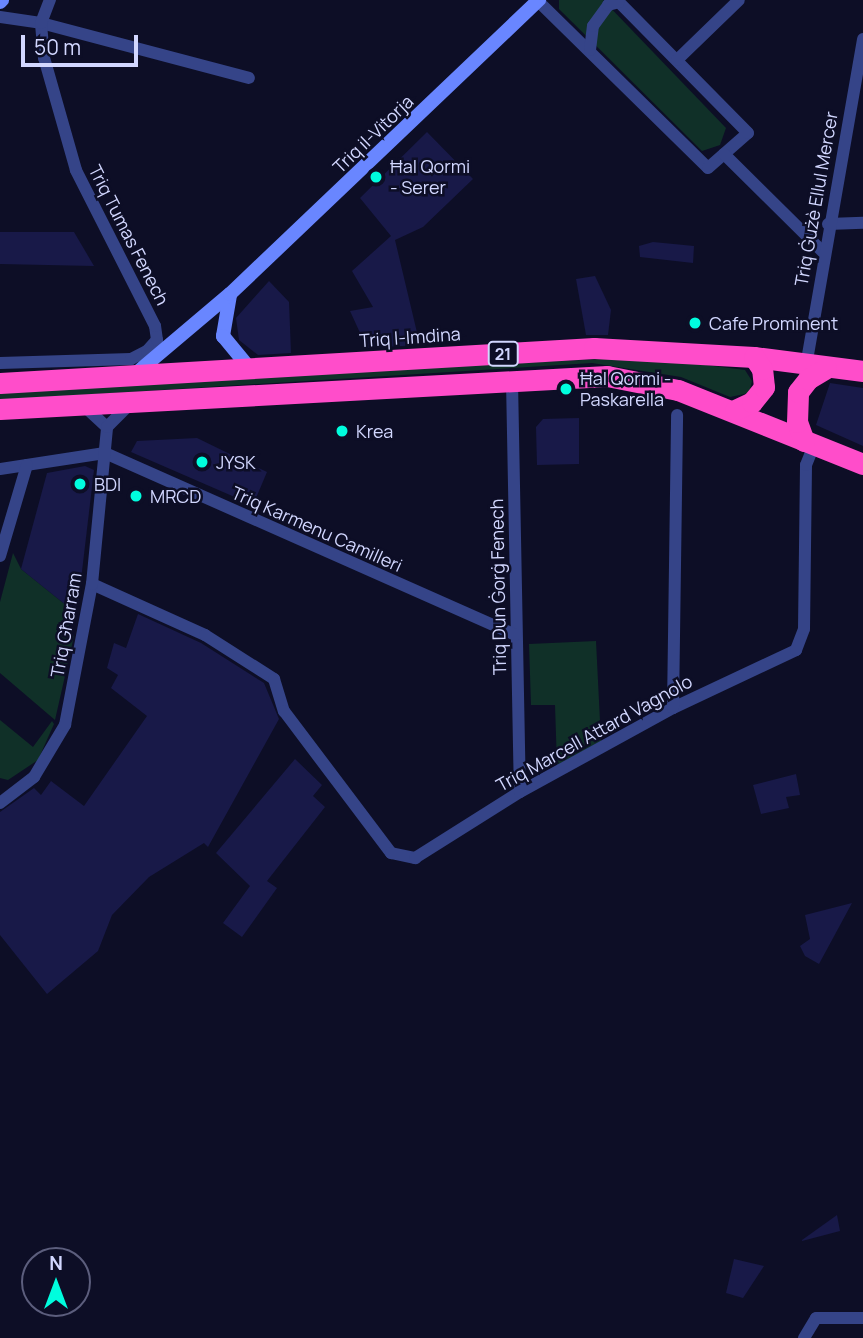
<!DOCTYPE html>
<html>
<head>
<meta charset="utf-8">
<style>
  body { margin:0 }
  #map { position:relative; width:863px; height:1338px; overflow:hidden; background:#0d0e26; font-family:Manrope,sans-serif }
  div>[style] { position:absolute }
  .green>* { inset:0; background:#103028 }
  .building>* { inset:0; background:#181948 }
  .street>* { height:12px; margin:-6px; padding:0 6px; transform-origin:6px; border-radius:6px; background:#354488 }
  .secondary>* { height:14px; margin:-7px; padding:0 7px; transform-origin:7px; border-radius:7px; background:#6986ff }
  .highway>* { height:21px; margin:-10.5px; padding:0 10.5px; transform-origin:10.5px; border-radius:10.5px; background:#ff4dca }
  .dots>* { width:19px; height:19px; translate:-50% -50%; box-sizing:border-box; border:4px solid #0d0e26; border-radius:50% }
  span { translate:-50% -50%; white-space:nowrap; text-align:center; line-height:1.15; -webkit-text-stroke:5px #0d0e26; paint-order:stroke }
  .shield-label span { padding:2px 5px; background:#0d0e26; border:2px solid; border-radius:5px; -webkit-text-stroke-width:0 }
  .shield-label { font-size:16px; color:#d2d7ff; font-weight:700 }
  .street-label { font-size:18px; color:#d2d7ff }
  .poi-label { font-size:18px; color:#d2d7ff }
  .left { translate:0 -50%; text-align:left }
  .north { position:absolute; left:21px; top:1247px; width:70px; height:70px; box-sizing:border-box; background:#0d0e26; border:2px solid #5c5e7d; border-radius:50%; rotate:0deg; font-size:19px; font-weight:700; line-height:28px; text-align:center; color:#d2d7ff }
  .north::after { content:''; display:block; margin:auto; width:24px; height:32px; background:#00fdde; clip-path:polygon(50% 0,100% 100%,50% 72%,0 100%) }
  .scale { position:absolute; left:21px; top:35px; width:117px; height:32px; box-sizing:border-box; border:4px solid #d2d7ff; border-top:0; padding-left:9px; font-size:21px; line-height:24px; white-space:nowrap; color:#d2d7ff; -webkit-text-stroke:5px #0d0e26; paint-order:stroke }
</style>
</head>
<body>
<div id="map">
  <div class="green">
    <i style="clip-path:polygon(559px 0,603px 0,726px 128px,720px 145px,702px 151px,559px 9px)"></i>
    <i style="clip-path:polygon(642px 357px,745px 370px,752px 381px,749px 393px,730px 397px,681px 377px,592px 363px,0 400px,0 389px)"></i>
    <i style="clip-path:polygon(13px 553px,21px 569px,72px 610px,68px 632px,74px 636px,55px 720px,0 673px,0 602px)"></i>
    <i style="clip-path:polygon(596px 641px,601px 741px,557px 765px,555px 705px,531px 705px,529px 644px)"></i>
    <i style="clip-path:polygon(0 720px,33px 747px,52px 721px,54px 724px,38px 760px,8px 780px,0 778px)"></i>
  </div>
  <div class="building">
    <i style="clip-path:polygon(427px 132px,473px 179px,423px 227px,395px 240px,420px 345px,367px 348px,350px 311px,373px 307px,352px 271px,391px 236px,360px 198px)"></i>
    <i style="clip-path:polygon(0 232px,74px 232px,94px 266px,0 264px)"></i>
    <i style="clip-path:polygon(653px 242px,694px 246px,693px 263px,640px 257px,639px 246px)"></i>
    <i style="clip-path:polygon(595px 276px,611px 310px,608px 335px,586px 335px,576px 279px)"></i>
    <i style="clip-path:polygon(269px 281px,289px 302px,291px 353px,258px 355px,239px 340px,236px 318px)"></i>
    <i style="clip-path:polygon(830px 383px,863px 388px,863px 446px,816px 425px)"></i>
    <i style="clip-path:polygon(579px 418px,579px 464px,537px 465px,536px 427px,543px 419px)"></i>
    <i style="clip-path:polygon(197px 438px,267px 472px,253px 505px,131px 452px,137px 441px)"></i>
    <i style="clip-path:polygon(85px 466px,94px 470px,78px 605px,72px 610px,21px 569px,47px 473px)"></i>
    <i style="clip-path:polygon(138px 614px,201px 643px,264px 683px,279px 719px,208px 847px,204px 843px,149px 877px,112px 915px,98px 951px,47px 994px,0 935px,0 812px,34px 788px,41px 795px,51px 781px,84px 806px,147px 716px,111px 688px,118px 675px,107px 668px,114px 643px,126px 648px)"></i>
    <i style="clip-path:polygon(295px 759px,322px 785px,313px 796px,325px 807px,267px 881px,277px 888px,242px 937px,223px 923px,250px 886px,216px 853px)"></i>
    <i style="clip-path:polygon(796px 774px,800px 795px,786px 797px,789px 808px,761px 814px,753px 785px)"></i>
    <i style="clip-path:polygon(852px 903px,819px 964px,805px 956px,800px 946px,810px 939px,805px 915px)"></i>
    <i style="clip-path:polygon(837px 1215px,840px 1231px,802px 1241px,802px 1240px)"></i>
    <i style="clip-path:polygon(734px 1259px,764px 1266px,743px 1298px,726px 1293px)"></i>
  </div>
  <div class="street">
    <i style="left:538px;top:1px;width:238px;rotate:44.5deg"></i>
    <i style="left:708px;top:168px;width:53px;rotate:-41.2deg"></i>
    <i style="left:748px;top:133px;width:187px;rotate:-134.6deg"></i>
    <i style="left:0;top:17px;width:41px;rotate:8.3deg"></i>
    <i style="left:41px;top:23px;width:215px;rotate:14.8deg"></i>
    <i style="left:590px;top:50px;width:24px;rotate:-83deg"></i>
    <i style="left:593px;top:26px;width:26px;rotate:-54deg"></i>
    <i style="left:608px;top:5px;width:11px;rotate:-15deg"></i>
    <i style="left:677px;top:60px;width:86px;rotate:-44.1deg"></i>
    <i style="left:724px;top:154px;width:141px;rotate:44.7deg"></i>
    <i style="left:828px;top:224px;width:35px;rotate:-2deg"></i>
    <i style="left:0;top:363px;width:131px;rotate:-1.7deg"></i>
    <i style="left:131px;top:359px;width:18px;rotate:-27deg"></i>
    <i style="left:147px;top:351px;width:15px;rotate:-48deg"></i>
    <i style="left:157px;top:340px;width:14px;rotate:-98deg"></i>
    <i style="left:155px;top:326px;width:175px;rotate:-116.9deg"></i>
    <i style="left:76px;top:170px;width:116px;rotate:-105.9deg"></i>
    <i style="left:44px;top:58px;width:35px;rotate:-95deg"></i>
    <i style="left:41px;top:23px;width:25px;rotate:-69deg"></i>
    <i style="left:806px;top:366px;width:332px;rotate:-80.1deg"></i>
    <i style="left:512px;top:381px;width:411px;rotate:88.9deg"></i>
    <i style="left:82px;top:404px;width:34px;rotate:43deg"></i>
    <i style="left:105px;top:453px;width:449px;rotate:23.9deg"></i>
    <i style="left:0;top:469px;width:106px;rotate:-8.7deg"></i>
    <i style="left:0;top:556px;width:95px;rotate:-73.5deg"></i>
    <i style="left:92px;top:584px;width:124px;rotate:24.3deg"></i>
    <i style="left:205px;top:635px;width:82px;rotate:32.5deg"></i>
    <i style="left:274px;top:679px;width:34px;rotate:73deg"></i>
    <i style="left:284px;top:711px;width:178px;rotate:53deg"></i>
    <i style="left:391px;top:853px;width:25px;rotate:12deg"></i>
    <i style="left:415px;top:858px;width:124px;rotate:-32.2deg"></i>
    <i style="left:520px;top:792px;width:175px;rotate:-28.8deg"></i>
    <i style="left:673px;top:708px;width:136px;rotate:-25.2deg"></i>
    <i style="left:796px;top:650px;width:22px;rotate:-69deg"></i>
    <i style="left:804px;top:629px;width:164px;rotate:-89.3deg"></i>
    <i style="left:806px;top:465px;width:22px;rotate:-68deg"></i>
    <i style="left:673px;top:708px;width:293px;rotate:-89.2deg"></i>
    <i style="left:0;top:803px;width:43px;rotate:-37.4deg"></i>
    <i style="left:34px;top:777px;width:61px;rotate:-59.2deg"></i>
    <i style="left:65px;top:725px;width:144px;rotate:-79.2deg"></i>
    <i style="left:92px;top:584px;width:158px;rotate:-84.5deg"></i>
    <i style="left:107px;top:427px;width:37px;rotate:-45deg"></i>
    <i style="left:804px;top:1338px;width:23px;rotate:-59deg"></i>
    <i style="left:816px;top:1318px;width:47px"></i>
  </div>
  <div class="secondary">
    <i style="left:0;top:2px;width:3px;rotate:-45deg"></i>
    <i style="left:230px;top:295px;width:42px;rotate:99.7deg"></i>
    <i style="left:223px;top:336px;width:44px;rotate:50.5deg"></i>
    <i style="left:134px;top:375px;width:126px;rotate:-40.2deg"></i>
    <i style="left:230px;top:294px;width:427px;rotate:-43.6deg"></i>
  </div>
  <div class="highway">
    <i style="left:0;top:383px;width:595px;rotate:-3.37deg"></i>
    <i style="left:594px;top:348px;width:160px;rotate:3.2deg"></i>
    <i style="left:754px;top:357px;width:110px;rotate:7.3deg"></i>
    <i style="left:0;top:409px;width:608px;rotate:-3.11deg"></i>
    <i style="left:607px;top:376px;width:72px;rotate:11.2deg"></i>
    <i style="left:678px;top:390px;width:199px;rotate:21.8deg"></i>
    <i style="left:735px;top:410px;width:19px;rotate:-25deg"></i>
    <i style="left:752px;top:402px;width:19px;rotate:-51deg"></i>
    <i style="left:764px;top:387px;width:18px;rotate:-96deg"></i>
    <i style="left:762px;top:369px;width:14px;rotate:-124deg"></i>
    <i style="left:804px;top:441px;width:20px;rotate:-110deg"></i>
    <i style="left:797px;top:422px;width:30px;rotate:-88deg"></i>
    <i style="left:798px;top:392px;width:16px;rotate:-52deg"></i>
    <i style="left:808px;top:379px;width:21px;rotate:-31deg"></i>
  </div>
  <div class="dots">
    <i style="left:376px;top:177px;background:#00fdde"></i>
    <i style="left:695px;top:323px;background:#00fdde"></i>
    <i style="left:566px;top:389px;background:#00fdde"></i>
    <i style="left:342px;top:431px;background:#00fdde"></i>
    <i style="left:202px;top:462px;background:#00fdde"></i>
    <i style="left:80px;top:484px;background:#00fdde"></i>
    <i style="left:136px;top:496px;background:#00fdde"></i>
  </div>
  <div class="shield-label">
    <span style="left:503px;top:354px">21</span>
  </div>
  <div class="street-label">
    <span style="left:373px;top:134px;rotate:-44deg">Triq il-Vitorja</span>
    <span style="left:816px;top:199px;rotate:-80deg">Triq Ġużè Ellul Mercer</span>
    <span style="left:129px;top:235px;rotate:63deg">Triq Tumas Fenech</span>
    <span style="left:410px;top:337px;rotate:-4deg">Triq l-Imdina</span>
    <span style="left:317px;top:529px;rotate:24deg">Triq Karmenu Camilleri</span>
    <span style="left:498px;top:587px;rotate:-91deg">Triq Dun Ġorġ Fenech</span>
    <span style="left:66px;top:625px;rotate:-80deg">Triq Għarram</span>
    <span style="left:594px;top:733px;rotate:-29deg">Triq Marcell Attard Vagnolo</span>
  </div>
  <div class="poi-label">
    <span class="left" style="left:390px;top:177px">Ħal Qormi<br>- Serer</span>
    <span class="left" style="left:709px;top:323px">Cafe Prominent</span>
    <span class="left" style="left:580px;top:389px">Ħal Qormi -<br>Paskarella</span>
    <span class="left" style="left:356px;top:431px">Krea</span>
    <span class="left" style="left:216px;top:462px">JYSK</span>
    <span class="left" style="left:94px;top:484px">BDI</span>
    <span class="left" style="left:150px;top:496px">MRCD</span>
  </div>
  <div class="north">N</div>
  <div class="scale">50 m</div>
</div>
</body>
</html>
